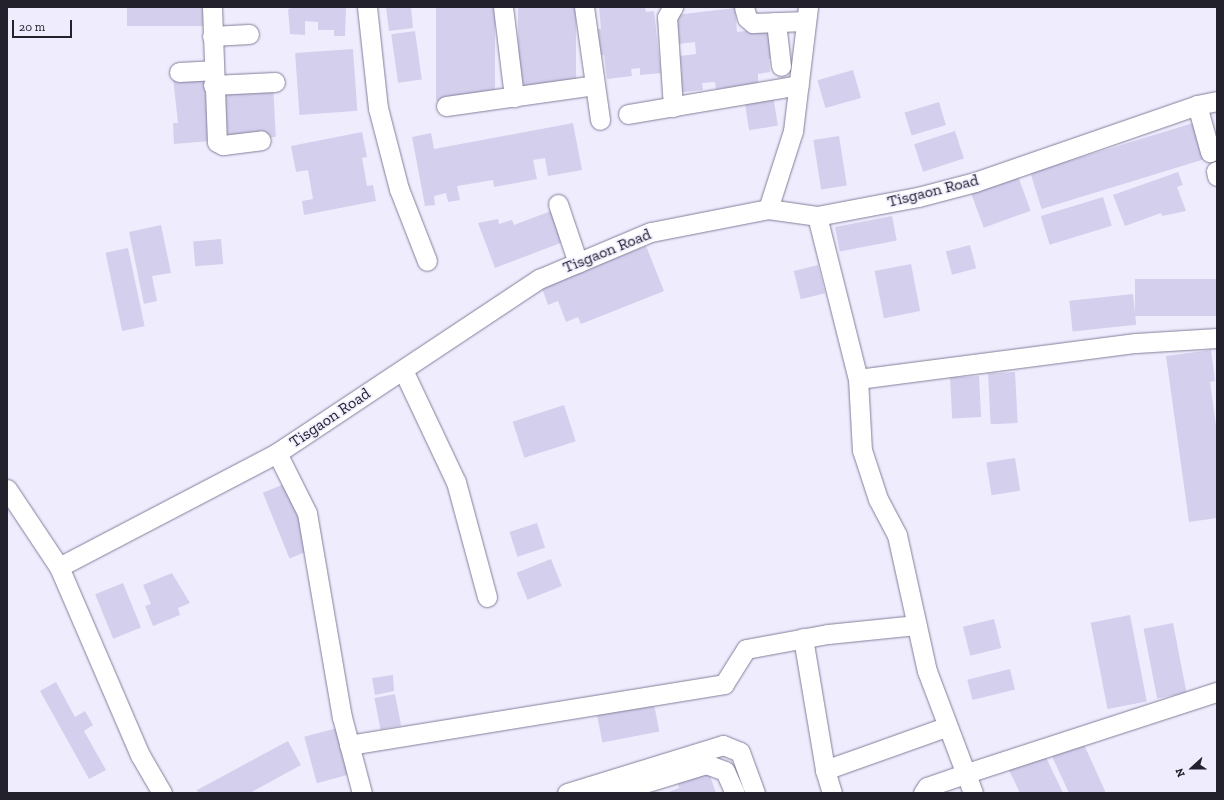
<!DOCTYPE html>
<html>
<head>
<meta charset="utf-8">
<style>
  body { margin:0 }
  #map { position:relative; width:1224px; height:800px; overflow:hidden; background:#efecfe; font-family:"Zilla Slab",serif }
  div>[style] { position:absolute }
  .building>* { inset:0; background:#d4cfed; transform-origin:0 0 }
  .roads { filter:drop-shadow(0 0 1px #837e99) drop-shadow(0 0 1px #837e99) }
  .minor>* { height:19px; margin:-9.5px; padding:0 9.5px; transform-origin:9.5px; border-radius:9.5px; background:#fff }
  span { translate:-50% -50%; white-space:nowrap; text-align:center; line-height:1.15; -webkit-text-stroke:3px #efecfe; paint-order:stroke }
  .street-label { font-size:16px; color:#23212c }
  .frame { position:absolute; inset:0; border:8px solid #23212c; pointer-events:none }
  .north { position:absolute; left:1172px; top:748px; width:40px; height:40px; -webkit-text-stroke:3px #efecfe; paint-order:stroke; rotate:249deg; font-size:11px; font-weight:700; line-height:16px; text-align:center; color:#23212c }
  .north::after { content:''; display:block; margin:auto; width:14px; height:18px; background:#23212c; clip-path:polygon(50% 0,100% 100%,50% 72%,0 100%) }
  .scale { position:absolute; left:12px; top:20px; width:60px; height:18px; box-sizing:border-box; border:2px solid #23212c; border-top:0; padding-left:5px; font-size:12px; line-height:14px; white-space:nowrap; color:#23212c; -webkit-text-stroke:3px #efecfe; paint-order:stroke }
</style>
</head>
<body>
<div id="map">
  <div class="building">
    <i style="left:127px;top:7px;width:76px;height:19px"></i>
    <i style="clip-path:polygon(295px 7px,346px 7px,345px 36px,334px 36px,334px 30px,318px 30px,318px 22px,305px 21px,305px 35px,290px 34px,288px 9px)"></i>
    <i style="clip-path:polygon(386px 7px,411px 7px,413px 28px,389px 31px)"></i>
    <i style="left:436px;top:7px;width:59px;height:94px"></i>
    <i style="left:518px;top:7px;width:58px;height:83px"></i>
    <i style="clip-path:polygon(599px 7px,645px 7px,646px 12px,654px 11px,661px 73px,640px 75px,640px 68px,631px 69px,632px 76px,607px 79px,604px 55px,598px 56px,595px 29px,601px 29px)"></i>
    <i style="clip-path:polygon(735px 8px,737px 32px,772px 28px,776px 58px,769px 59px,770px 72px,758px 74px,758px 84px,716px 89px,715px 82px,702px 83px,703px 90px,675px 93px,673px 73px,682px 72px,680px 56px,696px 54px,695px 42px,679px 44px,675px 15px)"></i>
    <i style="left:415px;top:31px;width:49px;height:24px;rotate:82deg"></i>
    <i style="left:353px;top:49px;width:62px;height:58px;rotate:86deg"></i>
    <i style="left:853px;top:70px;width:29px;height:37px;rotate:74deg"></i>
    <i style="clip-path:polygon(204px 75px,210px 141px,174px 144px,173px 123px,178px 123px,173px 78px)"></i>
    <i style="left:273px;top:84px;width:53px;height:52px;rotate:87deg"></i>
    <i style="left:773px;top:95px;width:31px;height:29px;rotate:81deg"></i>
    <i style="left:939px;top:102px;width:24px;height:36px;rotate:73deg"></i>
    <i style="clip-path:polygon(573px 123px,582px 170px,548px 176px,545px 158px,533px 160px,537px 179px,494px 187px,493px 180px,457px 186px,460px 200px,448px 202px,446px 193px,434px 196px,435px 205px,425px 206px,412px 137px,431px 133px,434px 149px)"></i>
    <i style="left:1193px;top:123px;width:38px;height:170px;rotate:73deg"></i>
    <i style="left:955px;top:131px;width:29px;height:43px;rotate:72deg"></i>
    <i style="clip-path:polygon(362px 132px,367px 157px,362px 158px,367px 186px,373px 185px,376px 201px,304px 215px,302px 201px,313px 199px,308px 170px,296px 172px,291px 146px)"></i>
    <i style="left:839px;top:136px;width:50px;height:26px;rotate:81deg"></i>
    <i style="clip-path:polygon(1178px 172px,1183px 185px,1177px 187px,1186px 211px,1162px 216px,1161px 213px,1125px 226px,1113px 195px)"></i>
    <i style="left:1018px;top:176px;width:37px;height:50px;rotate:70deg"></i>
    <i style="left:1103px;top:197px;width:30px;height:65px;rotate:73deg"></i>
    <i style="clip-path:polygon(551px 211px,563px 242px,495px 268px,478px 223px,498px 219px,499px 224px,512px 220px,514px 225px)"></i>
    <i style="left:892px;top:216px;width:25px;height:58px;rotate:79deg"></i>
    <i style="clip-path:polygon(161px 225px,171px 273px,152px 276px,157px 301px,144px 304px,129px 232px)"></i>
    <i style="left:221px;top:239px;width:25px;height:28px;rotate:85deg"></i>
    <i style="left:970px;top:245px;width:24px;height:25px;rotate:75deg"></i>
    <i style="clip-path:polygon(646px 246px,664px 291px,581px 324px,578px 317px,566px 322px,558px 301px,548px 305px,542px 288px)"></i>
    <i style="left:128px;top:248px;width:80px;height:23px;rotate:78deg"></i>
    <i style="left:911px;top:264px;width:48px;height:37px;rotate:79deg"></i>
    <i style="left:818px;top:265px;width:29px;height:25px;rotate:76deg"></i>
    <i style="left:1217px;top:279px;width:37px;height:82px;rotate:90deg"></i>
    <i style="left:1133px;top:294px;width:31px;height:64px;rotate:84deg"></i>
    <i style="clip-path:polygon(1211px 350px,1215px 381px,1210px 382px,1217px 433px,1217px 518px,1189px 522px,1166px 356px)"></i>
    <i style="left:1015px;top:372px;width:51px;height:27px;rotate:87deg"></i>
    <i style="left:979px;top:376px;width:41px;height:29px;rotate:87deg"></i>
    <i style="left:564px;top:405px;width:38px;height:54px;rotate:72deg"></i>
    <i style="left:1015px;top:458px;width:33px;height:29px;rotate:81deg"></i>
    <i style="left:287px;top:483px;width:71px;height:26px;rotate:68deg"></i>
    <i style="left:537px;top:523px;width:26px;height:29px;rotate:72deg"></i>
    <i style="left:551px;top:559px;width:29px;height:37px;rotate:68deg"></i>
    <i style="clip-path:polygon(172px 573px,190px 603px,178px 608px,180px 615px,153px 626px,145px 606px,151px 604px,143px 585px)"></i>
    <i style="left:123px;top:583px;width:48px;height:30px;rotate:68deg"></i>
    <i style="left:1130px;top:615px;width:88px;height:40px;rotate:79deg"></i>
    <i style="left:994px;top:619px;width:30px;height:32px;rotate:76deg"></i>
    <i style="left:1173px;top:623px;width:71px;height:30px;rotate:79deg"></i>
    <i style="left:1010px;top:669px;width:21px;height:44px;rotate:76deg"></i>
    <i style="clip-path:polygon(393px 675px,394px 691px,375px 695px,372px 678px)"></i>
    <i style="clip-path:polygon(56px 682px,75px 717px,85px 711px,93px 725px,84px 731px,106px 770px,89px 779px,40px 691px)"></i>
    <i style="left:395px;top:694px;width:32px;height:21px;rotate:79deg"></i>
    <i style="left:653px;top:699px;width:33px;height:58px;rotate:79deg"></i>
    <i style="left:341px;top:727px;width:48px;height:38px;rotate:75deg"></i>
    <i style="clip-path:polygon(1081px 738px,1106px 793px,1069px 793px,1050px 752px)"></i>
    <i style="clip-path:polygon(288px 741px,301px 765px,250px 793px,198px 793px,197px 790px)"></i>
    <i style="clip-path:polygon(1042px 749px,1063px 793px,1020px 793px,1007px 766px)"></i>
    <i style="clip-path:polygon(708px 770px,716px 793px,666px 793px,679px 788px,677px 781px)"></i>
  </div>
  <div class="roads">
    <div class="minor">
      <i style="left:212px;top:7px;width:135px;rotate:87.9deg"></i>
      <i style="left:217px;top:142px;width:7px;rotate:27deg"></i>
      <i style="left:223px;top:145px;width:38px;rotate:-7deg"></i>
      <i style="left:367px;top:7px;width:102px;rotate:83.8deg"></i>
      <i style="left:378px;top:108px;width:84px;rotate:75.5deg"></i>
      <i style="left:399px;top:189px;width:77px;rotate:68.7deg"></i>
      <i style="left:503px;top:7px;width:91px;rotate:83deg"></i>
      <i style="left:584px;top:7px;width:114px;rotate:81.9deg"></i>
      <i style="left:744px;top:7px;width:11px;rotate:75deg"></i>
      <i style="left:747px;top:18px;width:8px;rotate:40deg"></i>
      <i style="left:753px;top:23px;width:53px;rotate:-2.2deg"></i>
      <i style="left:776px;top:22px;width:44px;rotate:83.5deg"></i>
      <i style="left:212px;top:36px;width:37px;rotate:-3deg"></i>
      <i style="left:179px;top:72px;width:34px;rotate:-3deg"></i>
      <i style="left:213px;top:85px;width:62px;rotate:-2.8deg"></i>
      <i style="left:1197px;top:105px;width:49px;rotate:74.5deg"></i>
      <i style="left:446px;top:106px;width:150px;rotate:-8deg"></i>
      <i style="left:673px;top:107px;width:90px;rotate:-93.8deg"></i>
      <i style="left:667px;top:17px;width:12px;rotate:-59deg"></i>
      <i style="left:628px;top:114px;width:173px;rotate:-9.6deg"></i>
      <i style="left:1216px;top:171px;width:5px;rotate:79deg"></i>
      <i style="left:558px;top:204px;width:62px;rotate:71.3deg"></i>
      <i style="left:768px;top:209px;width:82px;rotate:-72.2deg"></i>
      <i style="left:793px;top:131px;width:125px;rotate:-83.1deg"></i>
      <i style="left:817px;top:216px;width:168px;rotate:75.9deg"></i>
      <i style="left:858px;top:379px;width:71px;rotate:86.8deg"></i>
      <i style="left:862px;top:450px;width:52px;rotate:71.9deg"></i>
      <i style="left:878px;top:499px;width:41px;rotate:62.2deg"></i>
      <i style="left:897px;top:535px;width:139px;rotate:77.6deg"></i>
      <i style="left:927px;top:671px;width:130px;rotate:69.3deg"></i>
      <i style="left:403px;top:370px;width:124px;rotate:64.7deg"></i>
      <i style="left:456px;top:482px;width:119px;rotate:74.9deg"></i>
      <i style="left:858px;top:379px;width:280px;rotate:-7.4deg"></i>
      <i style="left:1136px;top:343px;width:81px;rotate:-3.5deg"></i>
      <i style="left:277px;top:453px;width:67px;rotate:63.4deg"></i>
      <i style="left:307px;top:513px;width:207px;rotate:80.3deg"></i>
      <i style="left:342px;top:717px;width:79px;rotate:75.3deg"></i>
      <i style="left:7px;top:489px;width:94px;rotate:56.3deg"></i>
      <i style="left:59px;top:567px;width:205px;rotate:66.7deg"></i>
      <i style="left:140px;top:755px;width:44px;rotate:59.9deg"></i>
      <i style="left:59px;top:567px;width:246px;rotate:-27.6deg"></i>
      <i style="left:277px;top:453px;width:315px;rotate:-33.6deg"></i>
      <i style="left:539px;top:279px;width:121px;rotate:-22.8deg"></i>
      <i style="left:651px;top:232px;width:119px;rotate:-11.1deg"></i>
      <i style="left:768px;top:209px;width:49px;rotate:8.1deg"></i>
      <i style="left:817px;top:216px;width:103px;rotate:-10.7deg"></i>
      <i style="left:918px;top:197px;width:59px;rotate:-14.7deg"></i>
      <i style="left:975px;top:182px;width:235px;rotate:-19.1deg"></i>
      <i style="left:1197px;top:105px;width:20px;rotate:-11deg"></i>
      <i style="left:803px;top:638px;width:134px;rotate:80.5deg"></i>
      <i style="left:349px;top:745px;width:380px;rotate:-9.2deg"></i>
      <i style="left:724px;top:684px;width:41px;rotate:-57.8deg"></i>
      <i style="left:746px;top:649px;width:83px;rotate:-10.4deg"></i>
      <i style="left:828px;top:634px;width:89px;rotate:-5.8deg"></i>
      <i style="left:567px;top:793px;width:163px;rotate:-17.1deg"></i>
      <i style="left:723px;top:745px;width:18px;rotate:22deg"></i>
      <i style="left:740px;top:752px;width:44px;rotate:69.9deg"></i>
      <i style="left:612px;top:793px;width:98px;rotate:-17.1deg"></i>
      <i style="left:706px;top:764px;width:20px;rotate:20deg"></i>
      <i style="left:725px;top:771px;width:24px;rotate:66deg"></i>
      <i style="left:832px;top:793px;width:24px;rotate:-107deg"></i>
      <i style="left:825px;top:770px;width:128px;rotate:-19.6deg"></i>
      <i style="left:923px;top:793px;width:7px;rotate:-56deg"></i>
      <i style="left:927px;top:787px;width:39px;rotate:-19deg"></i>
      <i style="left:964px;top:774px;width:266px;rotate:-18deg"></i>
    </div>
  </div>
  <div class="street-label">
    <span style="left:933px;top:191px;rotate:-14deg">Tisgaon Road</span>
    <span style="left:607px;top:251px;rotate:-22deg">Tisgaon Road</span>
    <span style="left:330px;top:418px;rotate:-34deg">Tisgaon Road</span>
  </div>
  <div class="frame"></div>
  <div class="north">N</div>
  <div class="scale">20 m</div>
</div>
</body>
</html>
